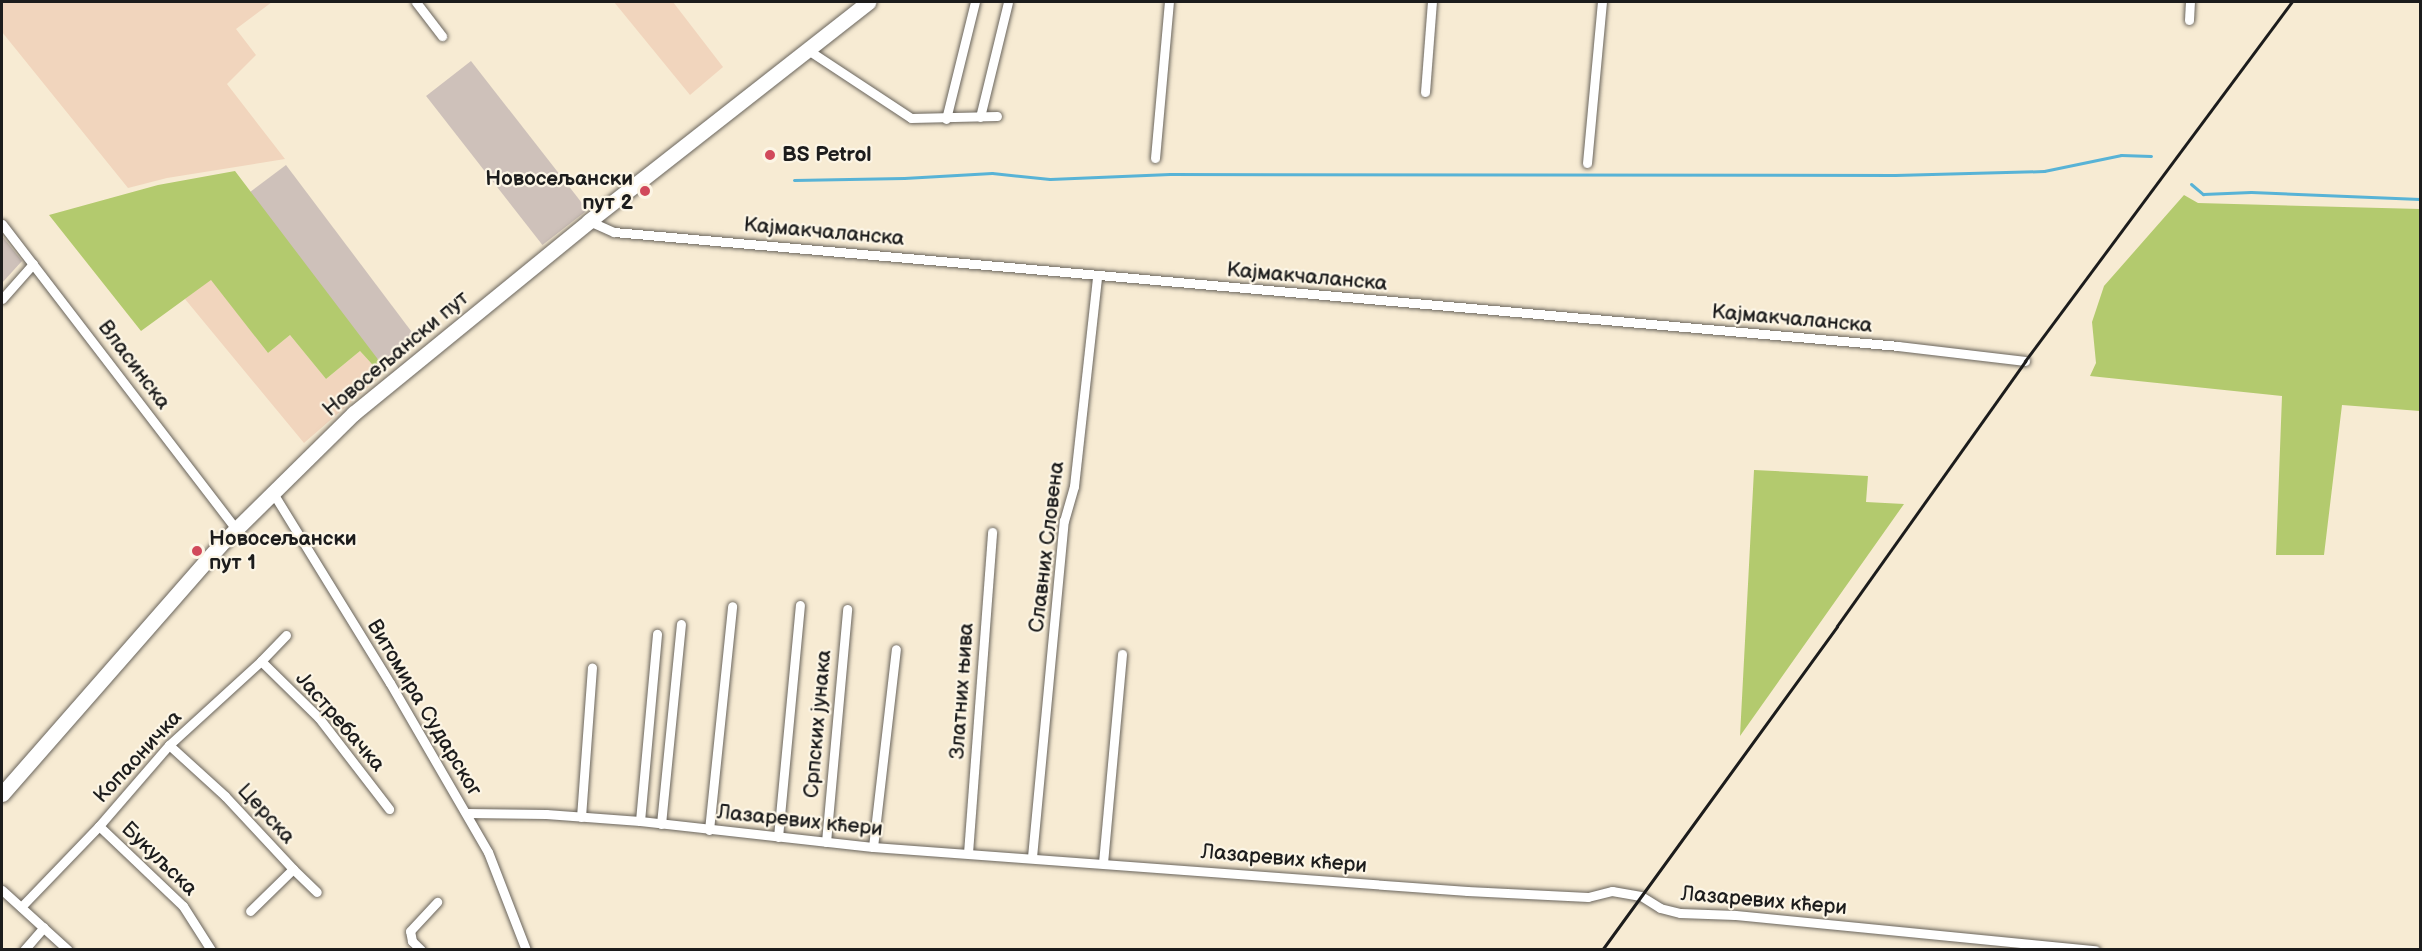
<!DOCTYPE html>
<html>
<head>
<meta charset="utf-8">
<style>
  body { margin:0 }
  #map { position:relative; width:2422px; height:951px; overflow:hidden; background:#f7ebd3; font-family:"Balsamiq Sans",sans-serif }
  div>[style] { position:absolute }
  .built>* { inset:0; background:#f1d5bd }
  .industrial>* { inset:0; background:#cec1ba; transform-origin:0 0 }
  .green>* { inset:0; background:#b3ca6e }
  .stream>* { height:3px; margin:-1.5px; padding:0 1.5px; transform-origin:1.5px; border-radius:1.5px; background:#58b3d6 }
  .roads { filter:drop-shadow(0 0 2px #69645c) drop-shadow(0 0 2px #69645c) }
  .street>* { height:9px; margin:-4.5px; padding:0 4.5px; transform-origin:4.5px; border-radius:4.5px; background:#fff }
  .primary>* { height:15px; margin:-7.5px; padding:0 7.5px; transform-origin:7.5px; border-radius:7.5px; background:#fff }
  .rail>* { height:3px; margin:-1.5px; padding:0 1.5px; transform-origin:1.5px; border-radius:1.5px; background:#1c1c1c }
  .dots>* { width:16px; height:16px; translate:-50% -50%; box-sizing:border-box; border:3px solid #fcf5e5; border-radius:50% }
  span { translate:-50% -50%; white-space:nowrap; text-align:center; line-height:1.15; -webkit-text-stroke:4.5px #fcf5e5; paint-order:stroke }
  .poi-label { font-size:21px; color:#1c1c1c; font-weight:700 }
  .left { translate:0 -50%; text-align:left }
  .right { translate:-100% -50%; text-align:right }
  .street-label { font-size:21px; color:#1c1c1c }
  .frame { position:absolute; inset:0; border:3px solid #1c1c1c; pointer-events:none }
</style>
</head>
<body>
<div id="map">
  <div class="built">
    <i style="clip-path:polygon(2px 2px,272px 2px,236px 29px,256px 55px,227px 84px,285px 159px,167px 178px,128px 188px,2px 32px)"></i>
    <i style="clip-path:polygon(614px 2px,673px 2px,723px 67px,690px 95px)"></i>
    <i style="clip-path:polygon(211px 279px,268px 353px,290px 335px,326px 379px,360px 351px,382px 375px,304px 443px,185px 299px)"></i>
  </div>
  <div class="industrial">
    <i style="left:471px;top:61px;width:189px;height:57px;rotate:52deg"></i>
    <i style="left:286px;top:165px;width:220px;height:51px;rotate:53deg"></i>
    <i style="clip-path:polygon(2px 236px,22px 261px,2px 283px)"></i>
  </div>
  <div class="green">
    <i style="clip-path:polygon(235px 171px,383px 366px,382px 375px,360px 351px,326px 379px,290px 335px,268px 353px,211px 280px,141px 331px,49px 215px,158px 185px)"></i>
    <i style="clip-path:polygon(2184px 195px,2198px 203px,2420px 209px,2420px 411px,2342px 405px,2324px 555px,2276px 555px,2282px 396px,2090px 376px,2096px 363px,2092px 322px,2104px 286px)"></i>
    <i style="clip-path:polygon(1754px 470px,1868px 476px,1866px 502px,1904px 504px,1740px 736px)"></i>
  </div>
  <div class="stream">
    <i style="left:794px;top:180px;width:110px;rotate:-1deg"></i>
    <i style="left:904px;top:178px;width:88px;rotate:-3.3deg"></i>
    <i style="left:992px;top:173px;width:58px;rotate:5.9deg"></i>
    <i style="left:1050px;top:179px;width:120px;rotate:-2.4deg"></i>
    <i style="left:1170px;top:174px;width:725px;rotate:0.08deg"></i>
    <i style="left:1895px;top:175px;width:149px;rotate:-1.5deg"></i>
    <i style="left:2044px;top:171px;width:79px;rotate:-11.7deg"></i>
    <i style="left:2121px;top:155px;width:30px;rotate:2deg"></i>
    <i style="left:2191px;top:184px;width:16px;rotate:40deg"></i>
    <i style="left:2203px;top:194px;width:48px;rotate:-2.4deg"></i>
    <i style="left:2251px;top:192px;width:169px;rotate:2.4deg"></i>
  </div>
  <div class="roads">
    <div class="street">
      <i style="left:416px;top:2px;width:43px;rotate:52.6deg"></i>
      <i style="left:2189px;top:20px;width:18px;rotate:-87deg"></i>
      <i style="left:808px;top:50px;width:123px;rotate:33.4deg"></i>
      <i style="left:911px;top:118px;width:86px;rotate:-1.3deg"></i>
      <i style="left:1425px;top:92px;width:90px;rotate:-85.6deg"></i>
      <i style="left:980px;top:117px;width:118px;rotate:-76.3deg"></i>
      <i style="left:946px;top:119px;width:121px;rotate:-76.1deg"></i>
      <i style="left:1155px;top:158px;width:157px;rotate:-84.9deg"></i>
      <i style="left:1587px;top:163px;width:162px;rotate:-84.7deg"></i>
      <i style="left:589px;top:221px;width:27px;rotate:24deg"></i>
      <i style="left:614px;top:232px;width:1289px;rotate:5.07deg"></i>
      <i style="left:1898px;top:346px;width:128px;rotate:6.7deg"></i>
      <i style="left:2px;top:224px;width:384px;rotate:52.5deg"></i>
      <i style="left:2px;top:299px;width:47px;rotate:-48.5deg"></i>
      <i style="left:273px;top:493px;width:223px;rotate:58.4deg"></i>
      <i style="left:390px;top:683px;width:195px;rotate:59.9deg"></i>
      <i style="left:488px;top:852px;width:105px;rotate:68.8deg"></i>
      <i style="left:261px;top:661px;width:81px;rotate:44.5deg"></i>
      <i style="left:319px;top:718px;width:115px;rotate:52.4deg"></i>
      <i style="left:169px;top:745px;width:76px;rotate:42.3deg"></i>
      <i style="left:225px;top:796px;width:100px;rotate:47deg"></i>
      <i style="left:293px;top:869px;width:60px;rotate:135.7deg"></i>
      <i style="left:466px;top:813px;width:80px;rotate:0.7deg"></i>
      <i style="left:546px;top:814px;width:94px;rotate:4.3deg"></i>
      <i style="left:640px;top:821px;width:234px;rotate:6.4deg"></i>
      <i style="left:873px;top:847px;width:596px;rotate:4.24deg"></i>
      <i style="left:1467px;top:891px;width:121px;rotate:2.8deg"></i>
      <i style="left:1588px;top:897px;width:25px;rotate:-14deg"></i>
      <i style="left:1612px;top:891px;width:29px;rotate:10deg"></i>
      <i style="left:1641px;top:896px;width:22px;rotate:32deg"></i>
      <i style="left:1660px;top:908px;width:21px;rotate:14deg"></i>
      <i style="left:1680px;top:913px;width:55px;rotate:2.1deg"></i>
      <i style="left:1735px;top:915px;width:362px;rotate:5.6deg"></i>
      <i style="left:581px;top:817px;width:150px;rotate:-85.8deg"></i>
      <i style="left:640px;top:821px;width:188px;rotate:-84.8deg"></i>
      <i style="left:661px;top:824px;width:201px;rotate:-84.3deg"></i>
      <i style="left:99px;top:826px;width:116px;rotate:43.6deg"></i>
      <i style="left:183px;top:906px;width:52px;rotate:57.5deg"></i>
      <i style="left:709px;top:830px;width:225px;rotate:-84.1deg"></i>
      <i style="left:778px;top:837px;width:233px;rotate:-84.6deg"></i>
      <i style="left:826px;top:842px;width:234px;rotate:-84.8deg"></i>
      <i style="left:873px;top:847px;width:199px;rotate:-83.4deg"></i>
      <i style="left:968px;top:853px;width:322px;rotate:-85.7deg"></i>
      <i style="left:1032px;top:857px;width:338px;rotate:-84.6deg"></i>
      <i style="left:1064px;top:521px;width:36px;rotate:-74deg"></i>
      <i style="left:1074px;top:486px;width:210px;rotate:-83.7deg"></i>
      <i style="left:1103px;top:863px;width:210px;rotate:-84.8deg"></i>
      <i style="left:293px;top:869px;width:33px;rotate:44deg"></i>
      <i style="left:2px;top:890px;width:89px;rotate:42.3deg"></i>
      <i style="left:21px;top:907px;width:112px;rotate:-46.1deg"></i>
      <i style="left:99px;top:826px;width:107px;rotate:-49.2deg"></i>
      <i style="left:169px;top:745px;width:125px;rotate:-42.4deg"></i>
      <i style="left:261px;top:661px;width:36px;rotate:-46deg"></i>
      <i style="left:24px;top:950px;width:30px;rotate:-49deg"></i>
      <i style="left:421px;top:950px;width:13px;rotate:-135deg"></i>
      <i style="left:412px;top:941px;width:10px;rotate:-101deg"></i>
      <i style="left:410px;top:931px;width:40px;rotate:-47deg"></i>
    </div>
    <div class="primary">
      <i style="left:2px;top:794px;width:331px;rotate:-48.8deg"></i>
      <i style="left:220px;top:545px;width:188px;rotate:-44.6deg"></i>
      <i style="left:354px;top:413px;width:303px;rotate:-39.2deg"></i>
      <i style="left:589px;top:221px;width:355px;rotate:-38.1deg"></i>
    </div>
  </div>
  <div class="rail">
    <i style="left:1602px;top:950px;width:400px;rotate:-54deg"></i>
    <i style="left:1837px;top:626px;width:325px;rotate:-54.6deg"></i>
    <i style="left:2025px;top:361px;width:447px;rotate:-53.4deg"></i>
  </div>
  <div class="dots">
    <i style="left:770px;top:155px;background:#d1495b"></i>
    <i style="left:645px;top:191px;background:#d1495b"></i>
    <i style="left:197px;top:551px;background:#d1495b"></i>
  </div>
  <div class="poi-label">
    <span class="left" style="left:782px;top:155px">BS Petrol</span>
    <span class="right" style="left:633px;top:191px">Новосељански<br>пут 2</span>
    <span class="left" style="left:209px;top:551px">Новосељански<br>пут 1</span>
  </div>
  <div class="street-label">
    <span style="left:824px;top:232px;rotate:5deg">Кајмакчаланска</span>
    <span style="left:1307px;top:277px;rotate:5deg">Кајмакчаланска</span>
    <span style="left:1792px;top:319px;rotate:5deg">Кајмакчаланска</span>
    <span style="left:396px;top:354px;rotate:-40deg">Новосељански пут</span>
    <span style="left:134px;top:365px;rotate:53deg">Власинска</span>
    <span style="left:1047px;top:547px;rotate:-83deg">Славних Словена</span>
    <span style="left:962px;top:691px;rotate:-86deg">Златних њива</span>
    <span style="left:424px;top:708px;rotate:59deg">Витомира Сударског</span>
    <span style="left:340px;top:722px;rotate:49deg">Јастребачка</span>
    <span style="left:818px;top:724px;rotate:-85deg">Српских јунака</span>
    <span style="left:138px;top:757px;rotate:-47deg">Копаоничка</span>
    <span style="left:266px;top:814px;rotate:47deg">Церска</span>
    <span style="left:800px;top:821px;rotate:6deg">Лазаревих кћери</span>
    <span style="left:159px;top:859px;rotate:44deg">Букуљска</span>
    <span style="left:1284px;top:859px;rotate:5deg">Лазаревих кћери</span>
    <span style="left:1764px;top:901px;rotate:5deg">Лазаревих кћери</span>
  </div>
  <div class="frame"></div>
</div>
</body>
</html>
